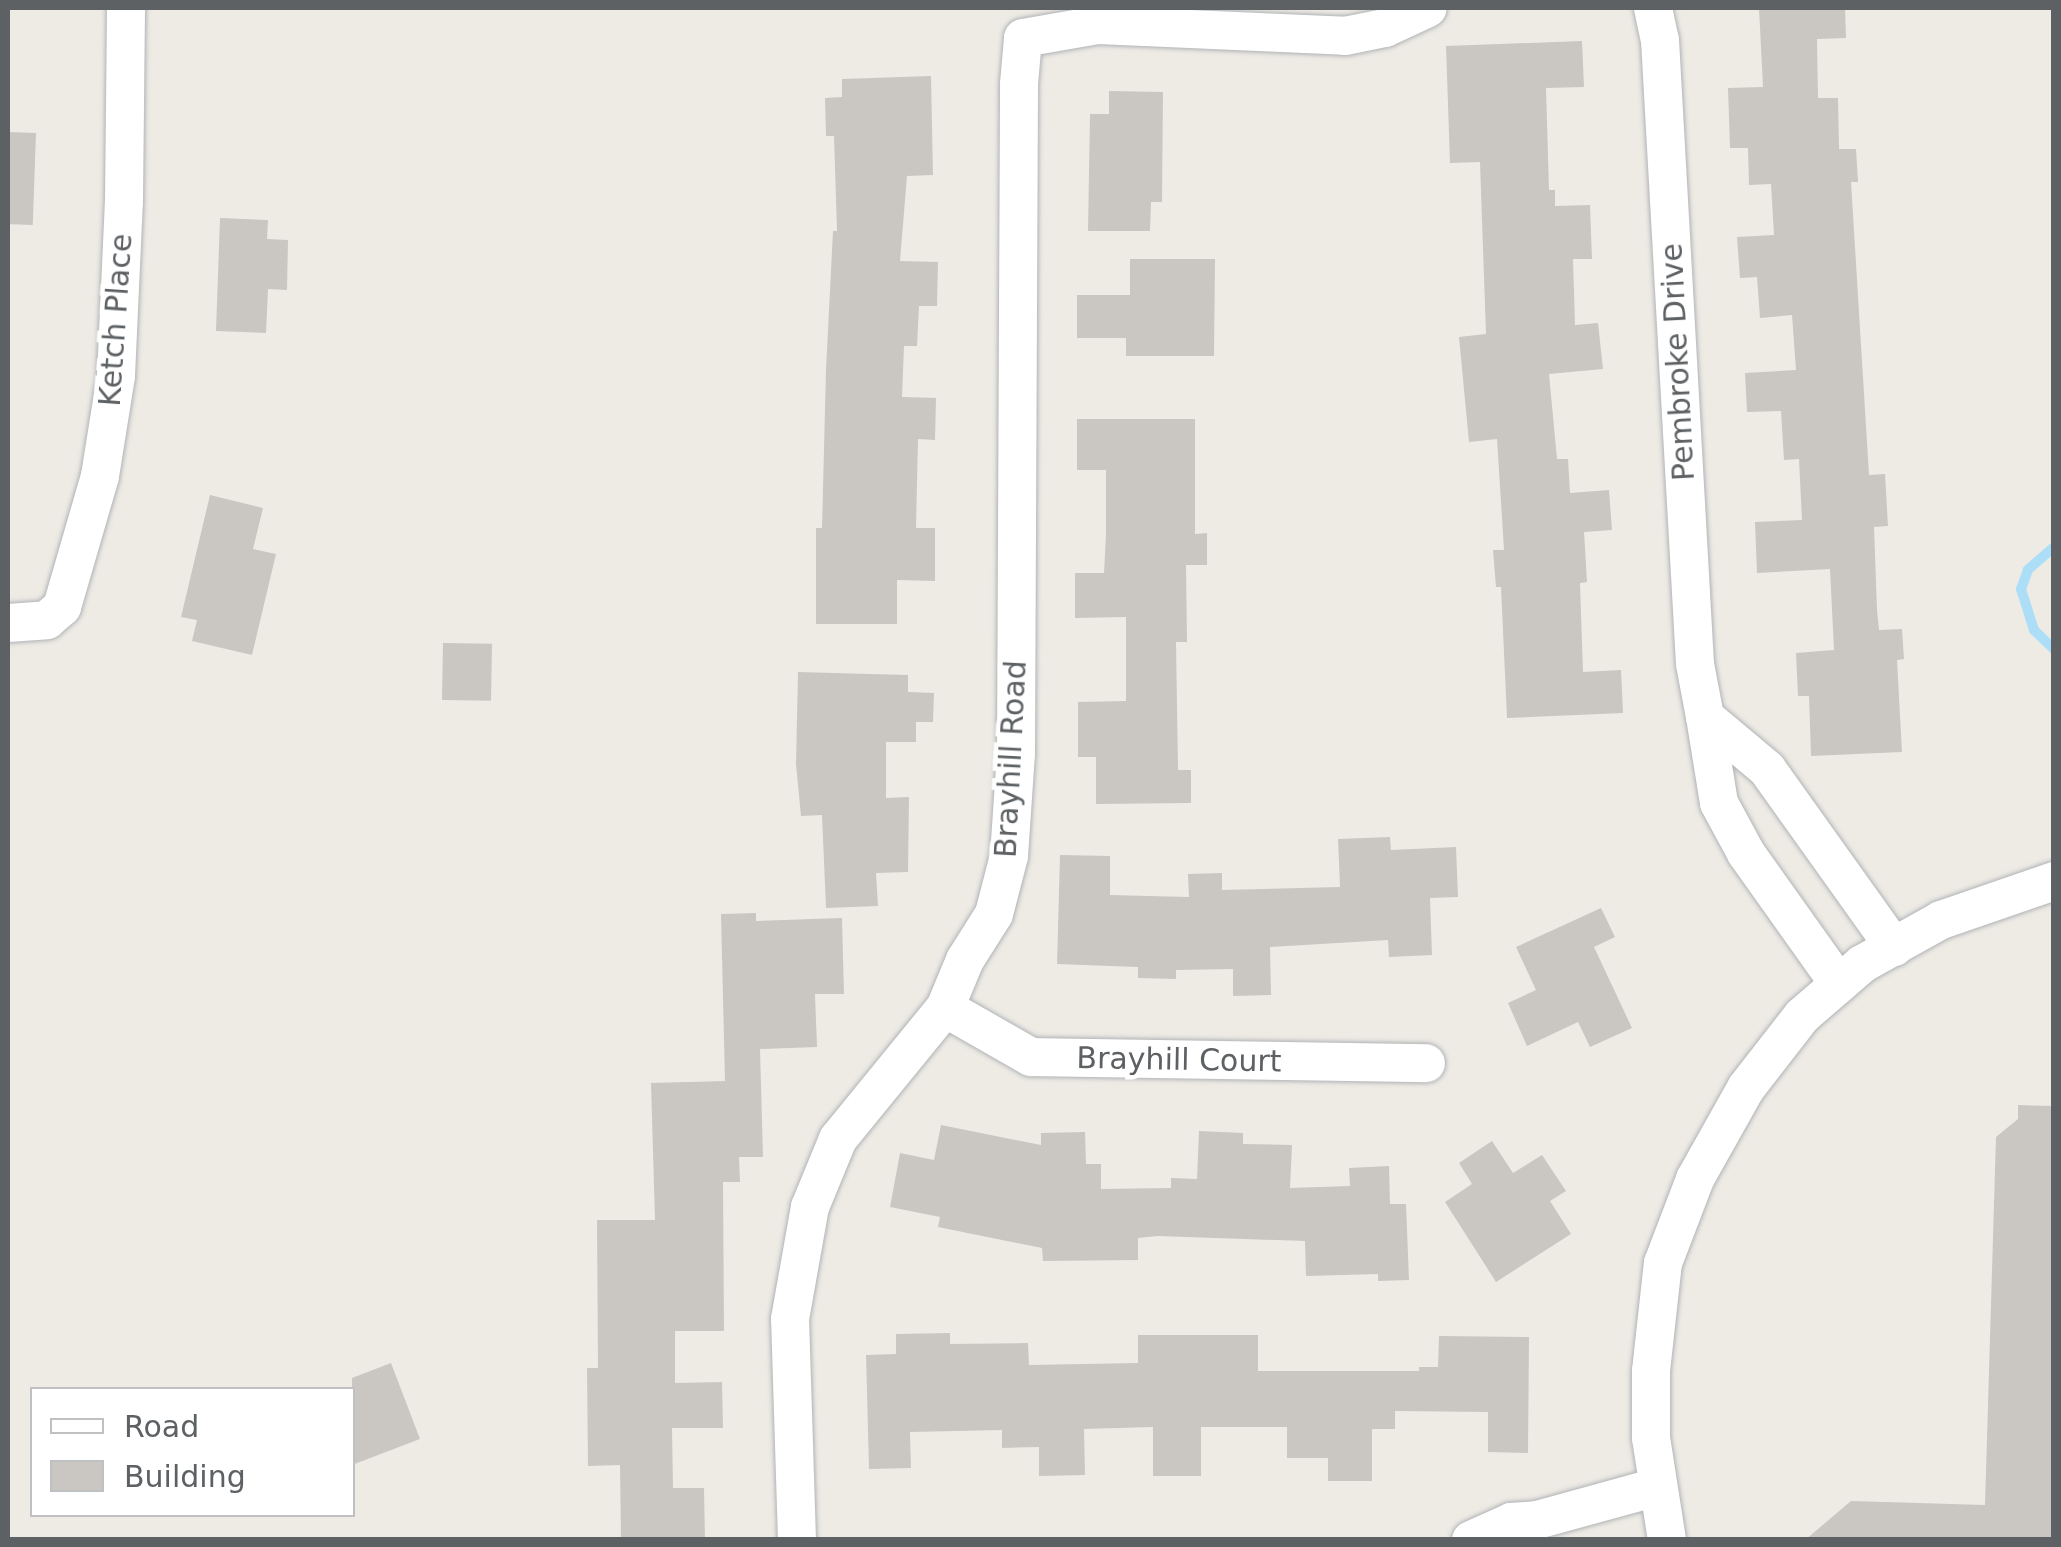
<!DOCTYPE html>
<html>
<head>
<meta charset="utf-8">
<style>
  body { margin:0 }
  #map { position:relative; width:2061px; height:1547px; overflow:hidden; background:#eeebe5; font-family:"DejaVu Sans",sans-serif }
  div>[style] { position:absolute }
  .stream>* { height:10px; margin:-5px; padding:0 5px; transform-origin:5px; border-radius:5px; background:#acdff7 }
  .building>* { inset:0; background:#cac6c2; transform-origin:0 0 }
  .roads { filter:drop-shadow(0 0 2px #b0b3b6) drop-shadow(0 0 2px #b0b3b6) }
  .minor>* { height:38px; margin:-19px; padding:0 19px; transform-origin:19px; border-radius:19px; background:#fff }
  span { translate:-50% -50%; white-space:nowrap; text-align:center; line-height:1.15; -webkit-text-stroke:9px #fff; paint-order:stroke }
  .street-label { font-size:30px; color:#5d6164 }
  .frame { position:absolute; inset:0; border:10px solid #5d6164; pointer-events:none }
  .legend { position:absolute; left:30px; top:1387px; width:325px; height:130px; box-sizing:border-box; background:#fff; border:2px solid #bec0c1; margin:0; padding:12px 18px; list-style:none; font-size:30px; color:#5d6164 }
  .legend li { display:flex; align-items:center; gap:20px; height:50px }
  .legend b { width:50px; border:2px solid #bec0c1 }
</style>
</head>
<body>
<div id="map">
  <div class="stream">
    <i style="left:2054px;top:547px;width:35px;rotate:139deg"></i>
    <i style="left:2028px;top:570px;width:20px;rotate:110deg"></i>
    <i style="left:2021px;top:589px;width:43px;rotate:72.4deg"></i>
    <i style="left:2034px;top:630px;width:28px;rotate:44deg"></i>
  </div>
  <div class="building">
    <i style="clip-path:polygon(1759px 8px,1845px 8px,1846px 38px,1817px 39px,1818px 98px,1838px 98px,1839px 149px,1856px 149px,1858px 182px,1851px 182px,1869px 475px,1885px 474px,1888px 526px,1874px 527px,1877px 610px,1879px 630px,1902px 629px,1904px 659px,1897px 660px,1902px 752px,1811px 756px,1809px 696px,1798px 696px,1796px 653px,1834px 650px,1830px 569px,1757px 573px,1755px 522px,1802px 520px,1799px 459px,1784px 460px,1781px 411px,1747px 412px,1745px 373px,1796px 370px,1792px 315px,1760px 318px,1757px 277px,1740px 278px,1737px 237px,1774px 235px,1771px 184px,1749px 185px,1748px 148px,1730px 148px,1728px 88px,1763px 87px)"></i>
    <i style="clip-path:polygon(1582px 41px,1584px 87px,1546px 88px,1549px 190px,1555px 190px,1555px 206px,1590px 205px,1592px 259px,1573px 259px,1575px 325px,1598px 323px,1603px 369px,1549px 374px,1557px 459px,1568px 459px,1570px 493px,1609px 490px,1612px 530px,1584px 532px,1587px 582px,1580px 583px,1583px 672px,1621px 670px,1623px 713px,1507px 718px,1501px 587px,1496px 587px,1493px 550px,1504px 550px,1497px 439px,1469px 442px,1459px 337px,1486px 334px,1480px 162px,1450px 163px,1446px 46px)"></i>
    <i style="clip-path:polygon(931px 76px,933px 175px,907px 176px,900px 261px,938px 262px,937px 306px,919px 306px,917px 346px,904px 346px,902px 397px,936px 398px,935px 440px,918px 439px,916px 528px,935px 528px,935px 581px,897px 580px,897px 624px,816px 624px,816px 528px,822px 528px,826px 370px,833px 231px,837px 231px,834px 136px,826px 136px,825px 98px,842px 97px,842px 79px)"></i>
    <i style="clip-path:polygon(1109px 91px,1163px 92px,1162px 202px,1151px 202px,1150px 231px,1088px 231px,1090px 114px,1109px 114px)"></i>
    <i style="left:8px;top:132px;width:28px;height:92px;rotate:2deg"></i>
    <i style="clip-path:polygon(220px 218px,268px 220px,267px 239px,288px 240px,287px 290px,268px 289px,266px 333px,216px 331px)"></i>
    <i style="clip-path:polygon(1130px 259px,1215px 259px,1214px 356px,1126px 356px,1126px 338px,1077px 338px,1077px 295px,1130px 295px)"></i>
    <i style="clip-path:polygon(1077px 419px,1195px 419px,1195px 534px,1207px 533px,1207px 565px,1186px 565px,1187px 642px,1176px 642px,1178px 770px,1191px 770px,1191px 803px,1096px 804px,1096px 757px,1078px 757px,1078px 702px,1126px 701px,1126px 617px,1075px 618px,1075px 573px,1104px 573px,1106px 534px,1106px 470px,1077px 470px)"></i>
    <i style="clip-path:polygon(210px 495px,263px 508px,253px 549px,276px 554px,252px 655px,192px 641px,197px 620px,181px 617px)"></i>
    <i style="left:443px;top:643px;width:49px;height:57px;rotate:1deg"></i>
    <i style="clip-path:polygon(798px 672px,908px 675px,908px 692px,934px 693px,933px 722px,916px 722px,916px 742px,886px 742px,886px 798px,909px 797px,908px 872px,876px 873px,878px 906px,826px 908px,822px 815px,801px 816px,796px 764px)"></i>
    <i style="clip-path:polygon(1390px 837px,1391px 850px,1456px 847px,1458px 897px,1430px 898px,1432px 955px,1389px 957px,1388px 940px,1270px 947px,1271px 995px,1233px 996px,1233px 969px,1176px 970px,1176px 979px,1138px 978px,1138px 967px,1057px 964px,1060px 855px,1110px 856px,1110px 895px,1189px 897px,1188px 874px,1222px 873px,1222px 890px,1340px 887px,1338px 839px)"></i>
    <i style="clip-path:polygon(1601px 908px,1615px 937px,1594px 947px,1632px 1028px,1590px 1047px,1578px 1022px,1527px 1046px,1508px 1003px,1536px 990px,1516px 947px)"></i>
    <i style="clip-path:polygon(756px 913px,756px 921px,842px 918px,844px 994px,815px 994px,817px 1047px,760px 1049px,763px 1157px,739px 1157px,740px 1182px,723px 1182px,724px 1331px,675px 1331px,675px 1383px,722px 1382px,723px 1428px,672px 1428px,673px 1488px,704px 1488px,705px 1540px,621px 1540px,620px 1465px,588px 1466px,587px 1368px,598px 1368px,597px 1220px,655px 1220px,651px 1083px,725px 1081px,721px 914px)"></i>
    <i style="clip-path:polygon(2018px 1105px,2054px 1106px,2054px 1540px,1805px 1540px,1851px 1501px,1985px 1505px,1996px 1137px,2018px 1119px)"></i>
    <i style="clip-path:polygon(941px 1125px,1041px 1145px,1041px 1133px,1085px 1132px,1086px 1164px,1101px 1164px,1101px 1189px,1171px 1188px,1171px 1178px,1197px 1179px,1199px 1131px,1243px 1133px,1243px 1144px,1292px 1145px,1290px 1188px,1350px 1186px,1349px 1168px,1389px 1166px,1390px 1204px,1406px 1204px,1409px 1280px,1378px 1281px,1378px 1274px,1306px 1276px,1305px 1241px,1158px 1236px,1138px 1238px,1138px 1260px,1043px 1261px,1042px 1248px,938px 1227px,940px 1217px,890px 1207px,900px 1153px,934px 1160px)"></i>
    <i style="clip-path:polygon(1492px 1141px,1513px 1173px,1542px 1155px,1566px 1191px,1550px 1201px,1571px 1234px,1496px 1282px,1445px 1202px,1472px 1184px,1459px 1163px)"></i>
    <i style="clip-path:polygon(950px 1333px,950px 1344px,1028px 1343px,1029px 1365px,1138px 1363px,1138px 1335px,1258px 1335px,1258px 1371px,1419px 1371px,1419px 1367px,1438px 1367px,1439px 1336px,1529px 1337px,1528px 1453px,1488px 1452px,1488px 1412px,1395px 1411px,1395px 1429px,1372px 1429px,1372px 1481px,1328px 1481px,1328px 1458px,1287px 1458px,1287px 1427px,1201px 1427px,1201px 1476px,1153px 1476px,1153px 1427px,1084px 1429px,1085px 1475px,1039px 1476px,1039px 1447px,1002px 1448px,1002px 1430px,910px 1432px,911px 1468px,869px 1469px,866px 1355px,896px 1354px,896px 1334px)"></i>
    <i style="clip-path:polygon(391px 1363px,420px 1439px,352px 1465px,352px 1378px)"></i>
  </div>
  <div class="roads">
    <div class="minor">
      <i style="left:1653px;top:8px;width:33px;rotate:78deg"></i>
      <i style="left:1660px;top:40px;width:625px;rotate:86.79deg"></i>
      <i style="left:1695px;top:664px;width:54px;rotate:79.3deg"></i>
      <i style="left:8px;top:623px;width:39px;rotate:-4deg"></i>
      <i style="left:47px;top:620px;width:20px;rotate:-41deg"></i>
      <i style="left:62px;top:607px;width:136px;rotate:-73.8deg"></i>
      <i style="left:100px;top:476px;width:101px;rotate:-80.9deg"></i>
      <i style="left:116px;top:376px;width:175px;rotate:-87.4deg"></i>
      <i style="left:124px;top:201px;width:193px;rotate:-89.4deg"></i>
      <i style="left:1839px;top:984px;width:161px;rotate:-125.4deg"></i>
      <i style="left:1746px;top:853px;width:57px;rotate:-118.4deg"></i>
      <i style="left:1719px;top:803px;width:87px;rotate:-99.2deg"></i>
      <i style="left:1705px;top:717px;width:81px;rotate:40deg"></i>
      <i style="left:1767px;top:769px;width:219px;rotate:54.5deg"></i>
      <i style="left:945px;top:1008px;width:99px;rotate:29.7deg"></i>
      <i style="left:1031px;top:1057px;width:395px;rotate:0.9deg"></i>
      <i style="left:797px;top:1540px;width:221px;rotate:-91.8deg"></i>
      <i style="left:790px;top:1319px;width:114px;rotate:-79.9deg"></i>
      <i style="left:810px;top:1207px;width:74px;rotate:-67.6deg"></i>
      <i style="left:838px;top:1139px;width:169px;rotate:-50.8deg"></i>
      <i style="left:945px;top:1008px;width:52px;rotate:-67.4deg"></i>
      <i style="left:965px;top:960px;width:54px;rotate:-57.8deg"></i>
      <i style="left:994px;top:914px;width:60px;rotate:-75.5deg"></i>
      <i style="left:1009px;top:856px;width:102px;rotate:-86.1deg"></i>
      <i style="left:1016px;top:754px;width:670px;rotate:-89.74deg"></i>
      <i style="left:1019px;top:84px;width:46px;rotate:-85deg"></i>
      <i style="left:1023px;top:38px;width:76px;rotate:-9.8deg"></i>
      <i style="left:1098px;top:25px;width:247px;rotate:2.5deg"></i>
      <i style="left:1345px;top:36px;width:41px;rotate:-11.3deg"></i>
      <i style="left:1385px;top:28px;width:47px;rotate:-24.9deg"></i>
      <i style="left:1471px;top:1540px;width:44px;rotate:-24.2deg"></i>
      <i style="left:1511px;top:1522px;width:26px;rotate:-4deg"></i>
      <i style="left:1537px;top:1520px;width:124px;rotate:-15.4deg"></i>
      <i style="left:1667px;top:1540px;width:103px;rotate:-98.9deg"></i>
      <i style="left:1651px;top:1438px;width:67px;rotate:-90deg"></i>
      <i style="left:1651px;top:1371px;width:109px;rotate:-83.7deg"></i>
      <i style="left:1663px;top:1263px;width:90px;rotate:-69.1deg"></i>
      <i style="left:1695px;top:1179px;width:104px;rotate:-60.7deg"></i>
      <i style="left:1746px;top:1088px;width:91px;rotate:-52.1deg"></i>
      <i style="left:1802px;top:1016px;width:79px;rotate:-40.9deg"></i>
      <i style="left:1862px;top:964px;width:90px;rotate:-29.1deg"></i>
      <i style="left:1941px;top:920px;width:120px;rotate:-19deg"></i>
    </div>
  </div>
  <div class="street-label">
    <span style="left:116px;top:320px;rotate:-86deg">Ketch Place</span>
    <span style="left:1678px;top:362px;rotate:-93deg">Pembroke Drive</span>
    <span style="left:1011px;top:759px;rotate:-87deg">Brayhill Road</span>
    <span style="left:1179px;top:1060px;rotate:1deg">Brayhill Court</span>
  </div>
  <div class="frame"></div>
  <ul class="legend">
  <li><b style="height:12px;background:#fff"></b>Road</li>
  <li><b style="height:28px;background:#cac6c2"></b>Building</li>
  </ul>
</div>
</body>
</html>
